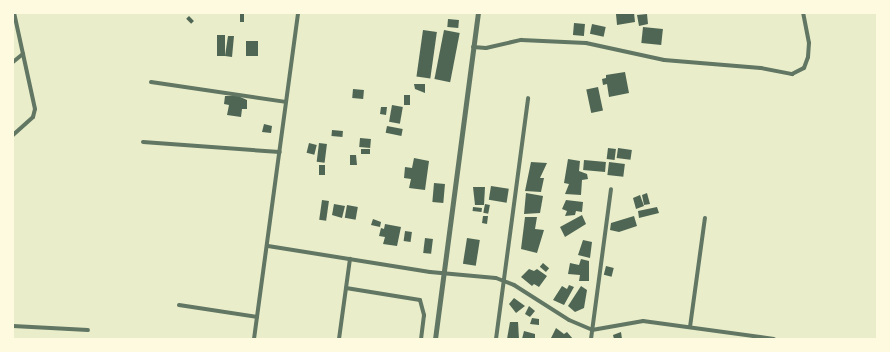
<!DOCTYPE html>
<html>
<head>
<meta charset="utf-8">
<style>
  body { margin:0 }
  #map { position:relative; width:890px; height:352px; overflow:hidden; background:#e9edc9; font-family:"Sofia Sans Condensed",sans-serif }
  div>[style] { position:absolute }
  .building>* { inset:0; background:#4f6655; transform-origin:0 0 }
  .minor>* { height:4px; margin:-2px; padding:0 2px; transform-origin:2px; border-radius:2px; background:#617663 }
  .tertiary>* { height:5px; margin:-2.5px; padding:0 2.5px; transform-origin:2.5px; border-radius:2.5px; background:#617663 }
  span { translate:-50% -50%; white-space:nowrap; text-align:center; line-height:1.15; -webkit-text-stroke:4px #fefae0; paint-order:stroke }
  .frame { position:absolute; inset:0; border:14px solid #fefae0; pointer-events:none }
</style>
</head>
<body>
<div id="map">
  <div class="building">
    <i style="left:240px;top:13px;width:4px;height:9px"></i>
    <i style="clip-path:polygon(634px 13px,635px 22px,617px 25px,616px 14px)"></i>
    <i style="clip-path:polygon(647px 14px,648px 24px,639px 26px,637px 15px)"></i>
    <i style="left:189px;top:16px;width:7px;height:4px;rotate:45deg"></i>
    <i style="left:448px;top:19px;width:11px;height:8px;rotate:5deg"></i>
    <i style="left:574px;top:23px;width:11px;height:12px;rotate:5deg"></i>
    <i style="left:592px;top:24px;width:14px;height:10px;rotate:12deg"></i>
    <i style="left:643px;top:27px;width:20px;height:16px;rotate:6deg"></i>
    <i style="left:423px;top:30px;width:14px;height:47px;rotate:8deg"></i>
    <i style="left:444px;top:30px;width:16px;height:50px;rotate:11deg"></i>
    <i style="left:217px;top:35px;width:8px;height:21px"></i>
    <i style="clip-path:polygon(228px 36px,234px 36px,232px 57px,225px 56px)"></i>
    <i style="left:246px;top:41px;width:12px;height:15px"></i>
    <i style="clip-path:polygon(625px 72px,629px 93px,609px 97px,607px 84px,603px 85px,602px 79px,606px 78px,606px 75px)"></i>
    <i style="clip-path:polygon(414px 84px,425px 84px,425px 93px,415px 89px)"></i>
    <i style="left:598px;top:87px;width:24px;height:12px;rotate:78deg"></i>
    <i style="left:353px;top:89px;width:11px;height:9px;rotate:5deg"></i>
    <i style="left:404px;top:95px;width:6px;height:10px"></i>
    <i style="clip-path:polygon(225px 96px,238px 96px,247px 100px,247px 109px,242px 109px,241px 117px,227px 115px,229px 105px,224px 104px)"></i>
    <i style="left:392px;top:105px;width:11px;height:17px;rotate:10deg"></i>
    <i style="clip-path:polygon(381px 107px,387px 107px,386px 115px,380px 114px)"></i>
    <i style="clip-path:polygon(264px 124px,272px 126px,271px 133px,262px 132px)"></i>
    <i style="left:387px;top:126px;width:16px;height:7px;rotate:11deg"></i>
    <i style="left:332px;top:130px;width:11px;height:6px;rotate:5deg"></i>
    <i style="left:360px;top:138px;width:11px;height:9px;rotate:5deg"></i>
    <i style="left:309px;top:143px;width:8px;height:10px;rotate:14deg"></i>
    <i style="left:319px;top:143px;width:8px;height:19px;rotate:7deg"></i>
    <i style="left:608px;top:148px;width:8px;height:11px;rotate:7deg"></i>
    <i style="left:618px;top:148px;width:14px;height:10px;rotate:8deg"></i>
    <i style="left:361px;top:149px;width:9px;height:5px"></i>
    <i style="clip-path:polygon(350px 155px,356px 155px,357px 165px,350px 165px)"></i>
    <i style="clip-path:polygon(414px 158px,429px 161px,425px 190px,409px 188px,411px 179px,404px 178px,405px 167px,412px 168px)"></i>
    <i style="clip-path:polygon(568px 159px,580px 161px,579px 171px,587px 174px,588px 179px,582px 180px,581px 195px,565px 194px,569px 184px,564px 183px)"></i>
    <i style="left:584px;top:160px;width:22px;height:10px;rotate:5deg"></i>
    <i style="clip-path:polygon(531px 162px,547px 163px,540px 178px,544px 178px,541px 192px,525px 191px)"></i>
    <i style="left:609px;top:162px;width:16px;height:13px;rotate:7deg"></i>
    <i style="left:319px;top:165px;width:6px;height:10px"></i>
    <i style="left:434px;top:183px;width:11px;height:19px;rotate:5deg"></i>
    <i style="left:491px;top:186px;width:18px;height:14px;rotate:9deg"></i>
    <i style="clip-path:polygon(473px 187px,485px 187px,484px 205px,475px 205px)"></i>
    <i style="clip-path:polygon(526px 193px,543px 196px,540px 213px,524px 214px)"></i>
    <i style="clip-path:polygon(647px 193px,650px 204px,644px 205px,642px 195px)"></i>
    <i style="clip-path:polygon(640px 195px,644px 206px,636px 209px,633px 198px)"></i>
    <i style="left:322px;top:200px;width:7px;height:20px;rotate:8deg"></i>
    <i style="clip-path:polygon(566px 200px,583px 202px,582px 212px,576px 211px,575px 215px,565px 216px,567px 211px,562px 209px)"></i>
    <i style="clip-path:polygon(334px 204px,345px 206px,342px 218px,332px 215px)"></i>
    <i style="left:485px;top:204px;width:5px;height:9px;rotate:11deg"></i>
    <i style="left:347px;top:205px;width:11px;height:13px;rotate:10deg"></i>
    <i style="left:473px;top:207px;width:9px;height:4px;rotate:6deg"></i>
    <i style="clip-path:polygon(657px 207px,659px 213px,639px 218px,638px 211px)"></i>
    <i style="clip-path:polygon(582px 215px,586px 224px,565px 237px,560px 227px)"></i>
    <i style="clip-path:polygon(483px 216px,488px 216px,487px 224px,482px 223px)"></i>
    <i style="clip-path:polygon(634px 216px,637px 226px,619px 232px,610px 230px,611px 223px)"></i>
    <i style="clip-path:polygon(525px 217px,537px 217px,535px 229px,544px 230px,537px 253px,521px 249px)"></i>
    <i style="clip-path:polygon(373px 219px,381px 222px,380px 227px,371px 225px)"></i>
    <i style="clip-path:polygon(385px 224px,401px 227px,397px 246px,383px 244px,385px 237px,379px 236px,381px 228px,384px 229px)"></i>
    <i style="left:405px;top:231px;width:7px;height:10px;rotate:8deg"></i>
    <i style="left:425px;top:238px;width:8px;height:15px;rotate:7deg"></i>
    <i style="left:467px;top:238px;width:13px;height:26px;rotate:9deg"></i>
    <i style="clip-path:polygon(583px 240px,592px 242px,590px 258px,578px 255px)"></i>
    <i style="clip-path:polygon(581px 259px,589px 261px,589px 281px,579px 281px,580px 275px,568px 274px,570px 263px,579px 265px)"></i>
    <i style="left:543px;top:263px;width:8px;height:5px;rotate:40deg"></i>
    <i style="left:606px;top:266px;width:8px;height:9px;rotate:14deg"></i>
    <i style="clip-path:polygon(529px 269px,534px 271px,537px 269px,547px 276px,539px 287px,534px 284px,532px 286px,521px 277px)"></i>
    <i style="clip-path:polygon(569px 285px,574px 287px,564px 305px,553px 300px,562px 286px,567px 289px)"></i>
    <i style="clip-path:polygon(581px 286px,587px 290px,584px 308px,575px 312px,568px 306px)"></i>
    <i style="clip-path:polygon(514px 298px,525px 306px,516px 313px,509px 304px)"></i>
    <i style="clip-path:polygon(529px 306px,535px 311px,530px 317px,525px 314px)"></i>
    <i style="clip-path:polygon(532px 318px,539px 319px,539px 325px,530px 324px)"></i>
    <i style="clip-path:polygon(510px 322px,518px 322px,519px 339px,507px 339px)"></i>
    <i style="clip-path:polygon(556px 328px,564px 334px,567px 332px,573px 339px,551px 338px)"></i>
    <i style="clip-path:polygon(524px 331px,535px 334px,535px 339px,522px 339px)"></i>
    <i style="clip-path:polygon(621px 332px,622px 339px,614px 339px,613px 335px)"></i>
  </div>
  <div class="minor">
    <i style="left:473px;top:47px;width:13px;rotate:4deg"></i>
    <i style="left:486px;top:48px;width:36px;rotate:-13deg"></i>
    <i style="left:521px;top:40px;width:65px;rotate:2.6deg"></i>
    <i style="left:586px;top:43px;width:80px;rotate:12.3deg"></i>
    <i style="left:664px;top:60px;width:97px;rotate:4.7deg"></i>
    <i style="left:761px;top:68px;width:32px;rotate:11deg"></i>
    <i style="left:792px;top:74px;width:13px;rotate:-27deg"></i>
    <i style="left:804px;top:68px;width:12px;rotate:-70deg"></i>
    <i style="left:808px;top:57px;width:14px;rotate:-86deg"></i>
    <i style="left:809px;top:43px;width:31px;rotate:-101deg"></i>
    <i style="left:13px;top:62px;width:13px;rotate:-39deg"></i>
    <i style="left:151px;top:82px;width:136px;rotate:8.4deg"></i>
    <i style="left:13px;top:135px;width:27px;rotate:-42deg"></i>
    <i style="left:33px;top:117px;width:8px;rotate:-76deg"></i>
    <i style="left:35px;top:109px;width:98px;rotate:-102.3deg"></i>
    <i style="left:143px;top:142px;width:137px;rotate:4.2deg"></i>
    <i style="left:268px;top:246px;width:164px;rotate:9.1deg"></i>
    <i style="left:430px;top:272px;width:66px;rotate:5.2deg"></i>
    <i style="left:496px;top:278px;width:19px;rotate:21deg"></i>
    <i style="left:514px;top:285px;width:65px;rotate:32.5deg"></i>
    <i style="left:569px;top:320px;width:25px;rotate:23deg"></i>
    <i style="left:592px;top:330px;width:52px;rotate:-10deg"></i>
    <i style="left:643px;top:321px;width:132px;rotate:7.8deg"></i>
    <i style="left:346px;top:288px;width:75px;rotate:9.2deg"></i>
    <i style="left:420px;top:300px;width:16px;rotate:75deg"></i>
    <i style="left:424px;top:315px;width:24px;rotate:97deg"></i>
    <i style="left:179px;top:305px;width:79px;rotate:8.7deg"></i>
    <i style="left:13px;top:326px;width:75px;rotate:3.1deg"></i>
    <i style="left:690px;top:327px;width:110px;rotate:-82.2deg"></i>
    <i style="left:254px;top:339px;width:329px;rotate:-82.3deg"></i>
    <i style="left:339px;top:339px;width:81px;rotate:-82.2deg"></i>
    <i style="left:496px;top:339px;width:243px;rotate:-82.4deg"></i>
    <i style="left:591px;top:339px;width:151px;rotate:-82.4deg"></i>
  </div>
  <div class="tertiary">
    <i style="left:435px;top:339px;width:329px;rotate:-82.5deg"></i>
  </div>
  <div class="frame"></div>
</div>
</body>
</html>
